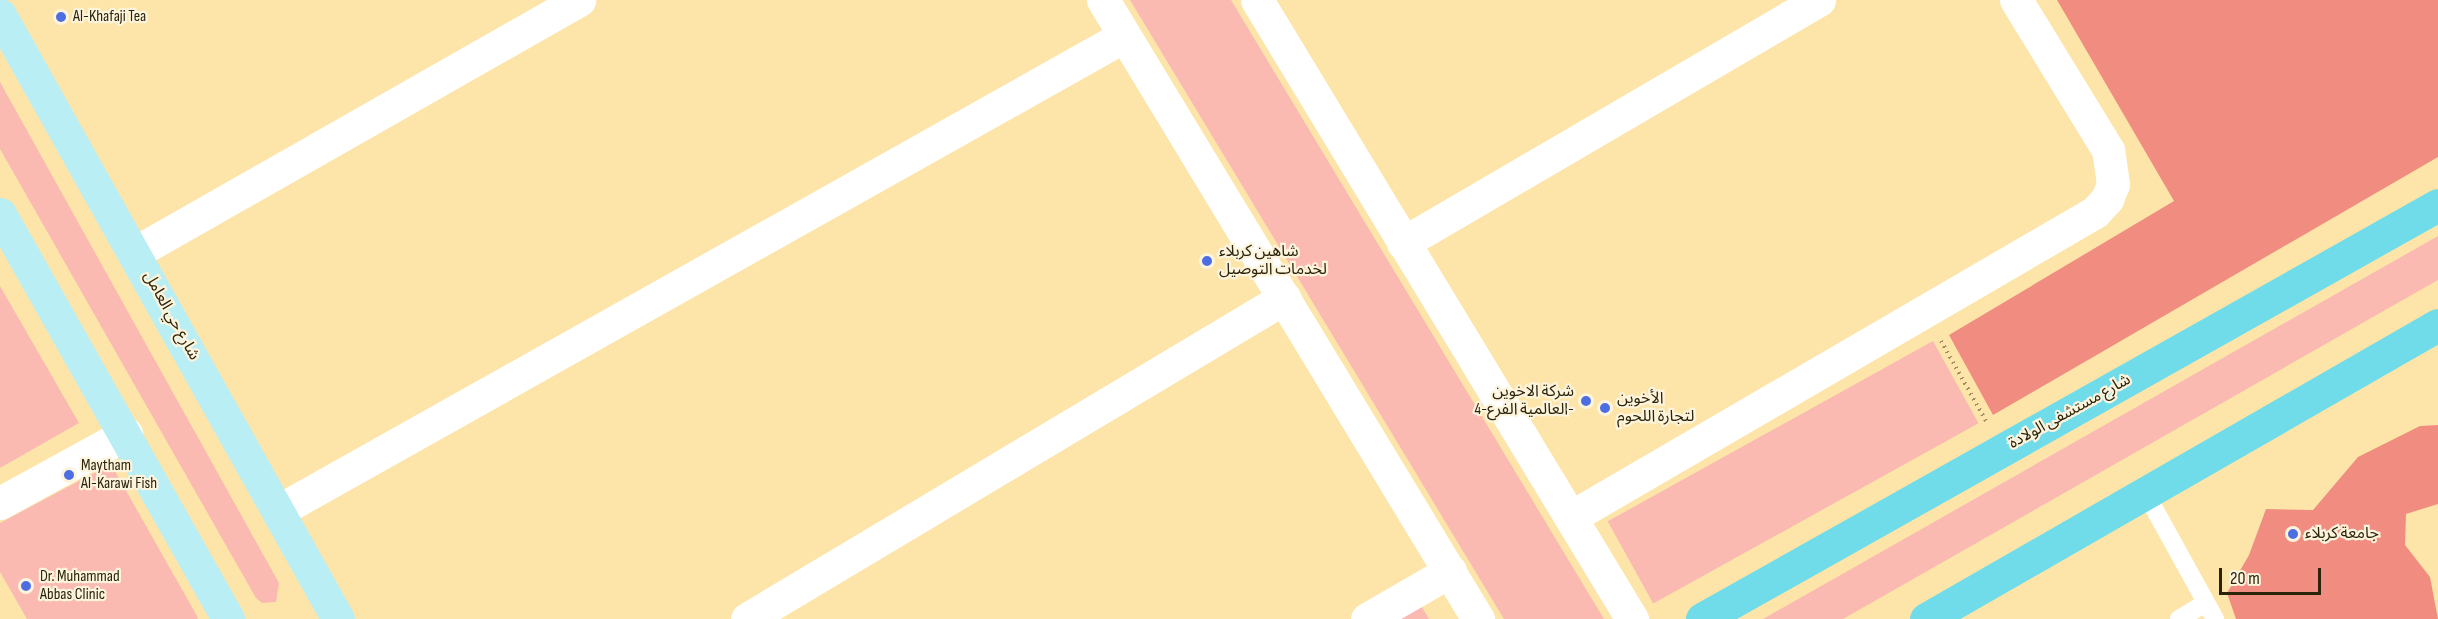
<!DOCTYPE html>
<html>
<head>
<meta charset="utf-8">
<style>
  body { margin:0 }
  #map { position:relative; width:2438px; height:619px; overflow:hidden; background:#fde5aa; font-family:"Sofia Sans Condensed","Noto Sans Arabic",sans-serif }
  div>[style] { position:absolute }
  .green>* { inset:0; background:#fabab1; transform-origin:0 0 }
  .forest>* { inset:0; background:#f18d80 }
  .path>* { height:4px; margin-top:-2px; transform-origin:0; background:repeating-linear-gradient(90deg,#9e8d61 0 1.5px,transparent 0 6px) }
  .lane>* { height:18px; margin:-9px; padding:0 9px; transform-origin:9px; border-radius:9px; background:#fff }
  .street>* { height:33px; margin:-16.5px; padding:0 16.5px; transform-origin:16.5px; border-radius:16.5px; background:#fff }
  .secondary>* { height:33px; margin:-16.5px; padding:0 16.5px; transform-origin:16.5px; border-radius:16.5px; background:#b8eef4 }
  .primary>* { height:33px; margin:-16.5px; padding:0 16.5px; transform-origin:16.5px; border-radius:16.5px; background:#70dce9 }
  .dots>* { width:16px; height:16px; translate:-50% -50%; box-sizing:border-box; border:3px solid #fdf4dd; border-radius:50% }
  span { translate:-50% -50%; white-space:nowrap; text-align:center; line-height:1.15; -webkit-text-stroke:4.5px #fdf4dd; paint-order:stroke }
  .poi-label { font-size:16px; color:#2c230b }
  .left { translate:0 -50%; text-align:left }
  .right { translate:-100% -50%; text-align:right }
  .street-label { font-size:16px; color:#2c230b }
  .scale { position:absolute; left:2219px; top:568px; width:102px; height:27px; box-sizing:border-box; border:3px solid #2c230b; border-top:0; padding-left:8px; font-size:18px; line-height:21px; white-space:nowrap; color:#2c230b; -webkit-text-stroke:4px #fdf4dd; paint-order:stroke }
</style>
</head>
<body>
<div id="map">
  <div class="green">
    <i style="clip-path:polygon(1130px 0,1231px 0,1604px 619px,1504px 619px)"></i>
    <i style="clip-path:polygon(0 82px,279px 583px,276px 602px,262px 603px,256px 598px,0 149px)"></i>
    <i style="clip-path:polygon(2438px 236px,2438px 280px,1843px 619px,1763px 619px)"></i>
    <i style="clip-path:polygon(0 286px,79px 423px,0 468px)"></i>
    <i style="left:1933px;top:341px;width:94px;height:372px;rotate:61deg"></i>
    <i style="clip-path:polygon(111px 464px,197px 616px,198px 619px,27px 619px,0 572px,0 523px)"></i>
    <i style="clip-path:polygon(1419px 602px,1429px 619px,1390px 619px)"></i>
  </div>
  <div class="forest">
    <i style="clip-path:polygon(2057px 0,2438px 0,2438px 157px,1993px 415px,1949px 335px,2174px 201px)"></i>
    <i style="clip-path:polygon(2438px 425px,2438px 504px,2406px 514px,2405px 545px,2430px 577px,2438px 619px,2236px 619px,2227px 593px,2249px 555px,2266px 509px,2313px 510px,2358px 457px,2420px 426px)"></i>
  </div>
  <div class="path">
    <i style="left:1941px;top:341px;width:92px;rotate:60.6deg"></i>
  </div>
  <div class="lane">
    <i style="left:2145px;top:492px;width:145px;rotate:61.1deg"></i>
    <i style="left:2179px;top:619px;width:31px;rotate:-31deg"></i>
  </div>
  <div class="street">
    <i style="left:1103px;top:0;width:724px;rotate:58.79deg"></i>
    <i style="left:1257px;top:0;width:724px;rotate:58.79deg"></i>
    <i style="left:1403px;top:243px;width:482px;rotate:-30.3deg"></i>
    <i style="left:136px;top:252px;width:510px;rotate:-29.63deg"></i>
    <i style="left:0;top:503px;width:144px;rotate:-28.7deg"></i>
    <i style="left:278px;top:511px;width:970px;rotate:-29.31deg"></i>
    <i style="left:1571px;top:517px;width:606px;rotate:-30.2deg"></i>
    <i style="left:2095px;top:212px;width:18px;rotate:-47deg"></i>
    <i style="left:2107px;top:199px;width:16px;rotate:-68deg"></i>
    <i style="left:2113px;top:184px;width:34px;rotate:-98deg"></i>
    <i style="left:2108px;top:150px;width:176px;rotate:-121.5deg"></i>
    <i style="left:747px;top:619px;width:626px;rotate:-30.87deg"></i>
    <i style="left:1367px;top:619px;width:96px;rotate:-30deg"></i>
  </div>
  <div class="secondary">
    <i style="left:0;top:15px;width:692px;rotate:60.77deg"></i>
    <i style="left:0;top:214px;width:465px;rotate:60.6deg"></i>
  </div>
  <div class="primary">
    <i style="left:1702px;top:619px;width:844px;rotate:-29.36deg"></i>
    <i style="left:1926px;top:619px;width:590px;rotate:-29.87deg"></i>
  </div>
  <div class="dots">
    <i style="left:61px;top:17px;background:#4d6ee2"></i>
    <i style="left:1207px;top:261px;background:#4d6ee2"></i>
    <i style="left:1586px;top:401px;background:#4d6ee2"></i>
    <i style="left:1605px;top:408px;background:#4d6ee2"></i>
    <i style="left:69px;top:475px;background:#4d6ee2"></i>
    <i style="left:2293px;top:534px;background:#4d6ee2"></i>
    <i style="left:26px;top:586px;background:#4d6ee2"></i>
  </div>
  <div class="poi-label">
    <span class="left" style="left:73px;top:17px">Al-Khafaji Tea</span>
    <span class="left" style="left:1219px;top:261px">شاهين كربلاء<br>لخدمات التوصيل</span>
    <span class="right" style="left:1574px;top:401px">شركة الاخوين<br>العالمية الفرع-4-</span>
    <span class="left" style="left:1617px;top:408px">الأخوين<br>لتجارة اللحوم</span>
    <span class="left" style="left:81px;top:475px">Maytham<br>Al-Karawi Fish</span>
    <span class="left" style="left:2305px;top:534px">جامعة كربلاء</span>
    <span class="left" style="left:40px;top:586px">Dr. Muhammad<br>Abbas Clinic</span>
  </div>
  <div class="street-label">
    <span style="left:171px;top:316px;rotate:61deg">شارع حي العامل</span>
    <span style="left:2070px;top:412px;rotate:-29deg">شارع مستشفى الولادة</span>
  </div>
  <div class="scale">20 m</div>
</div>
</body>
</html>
